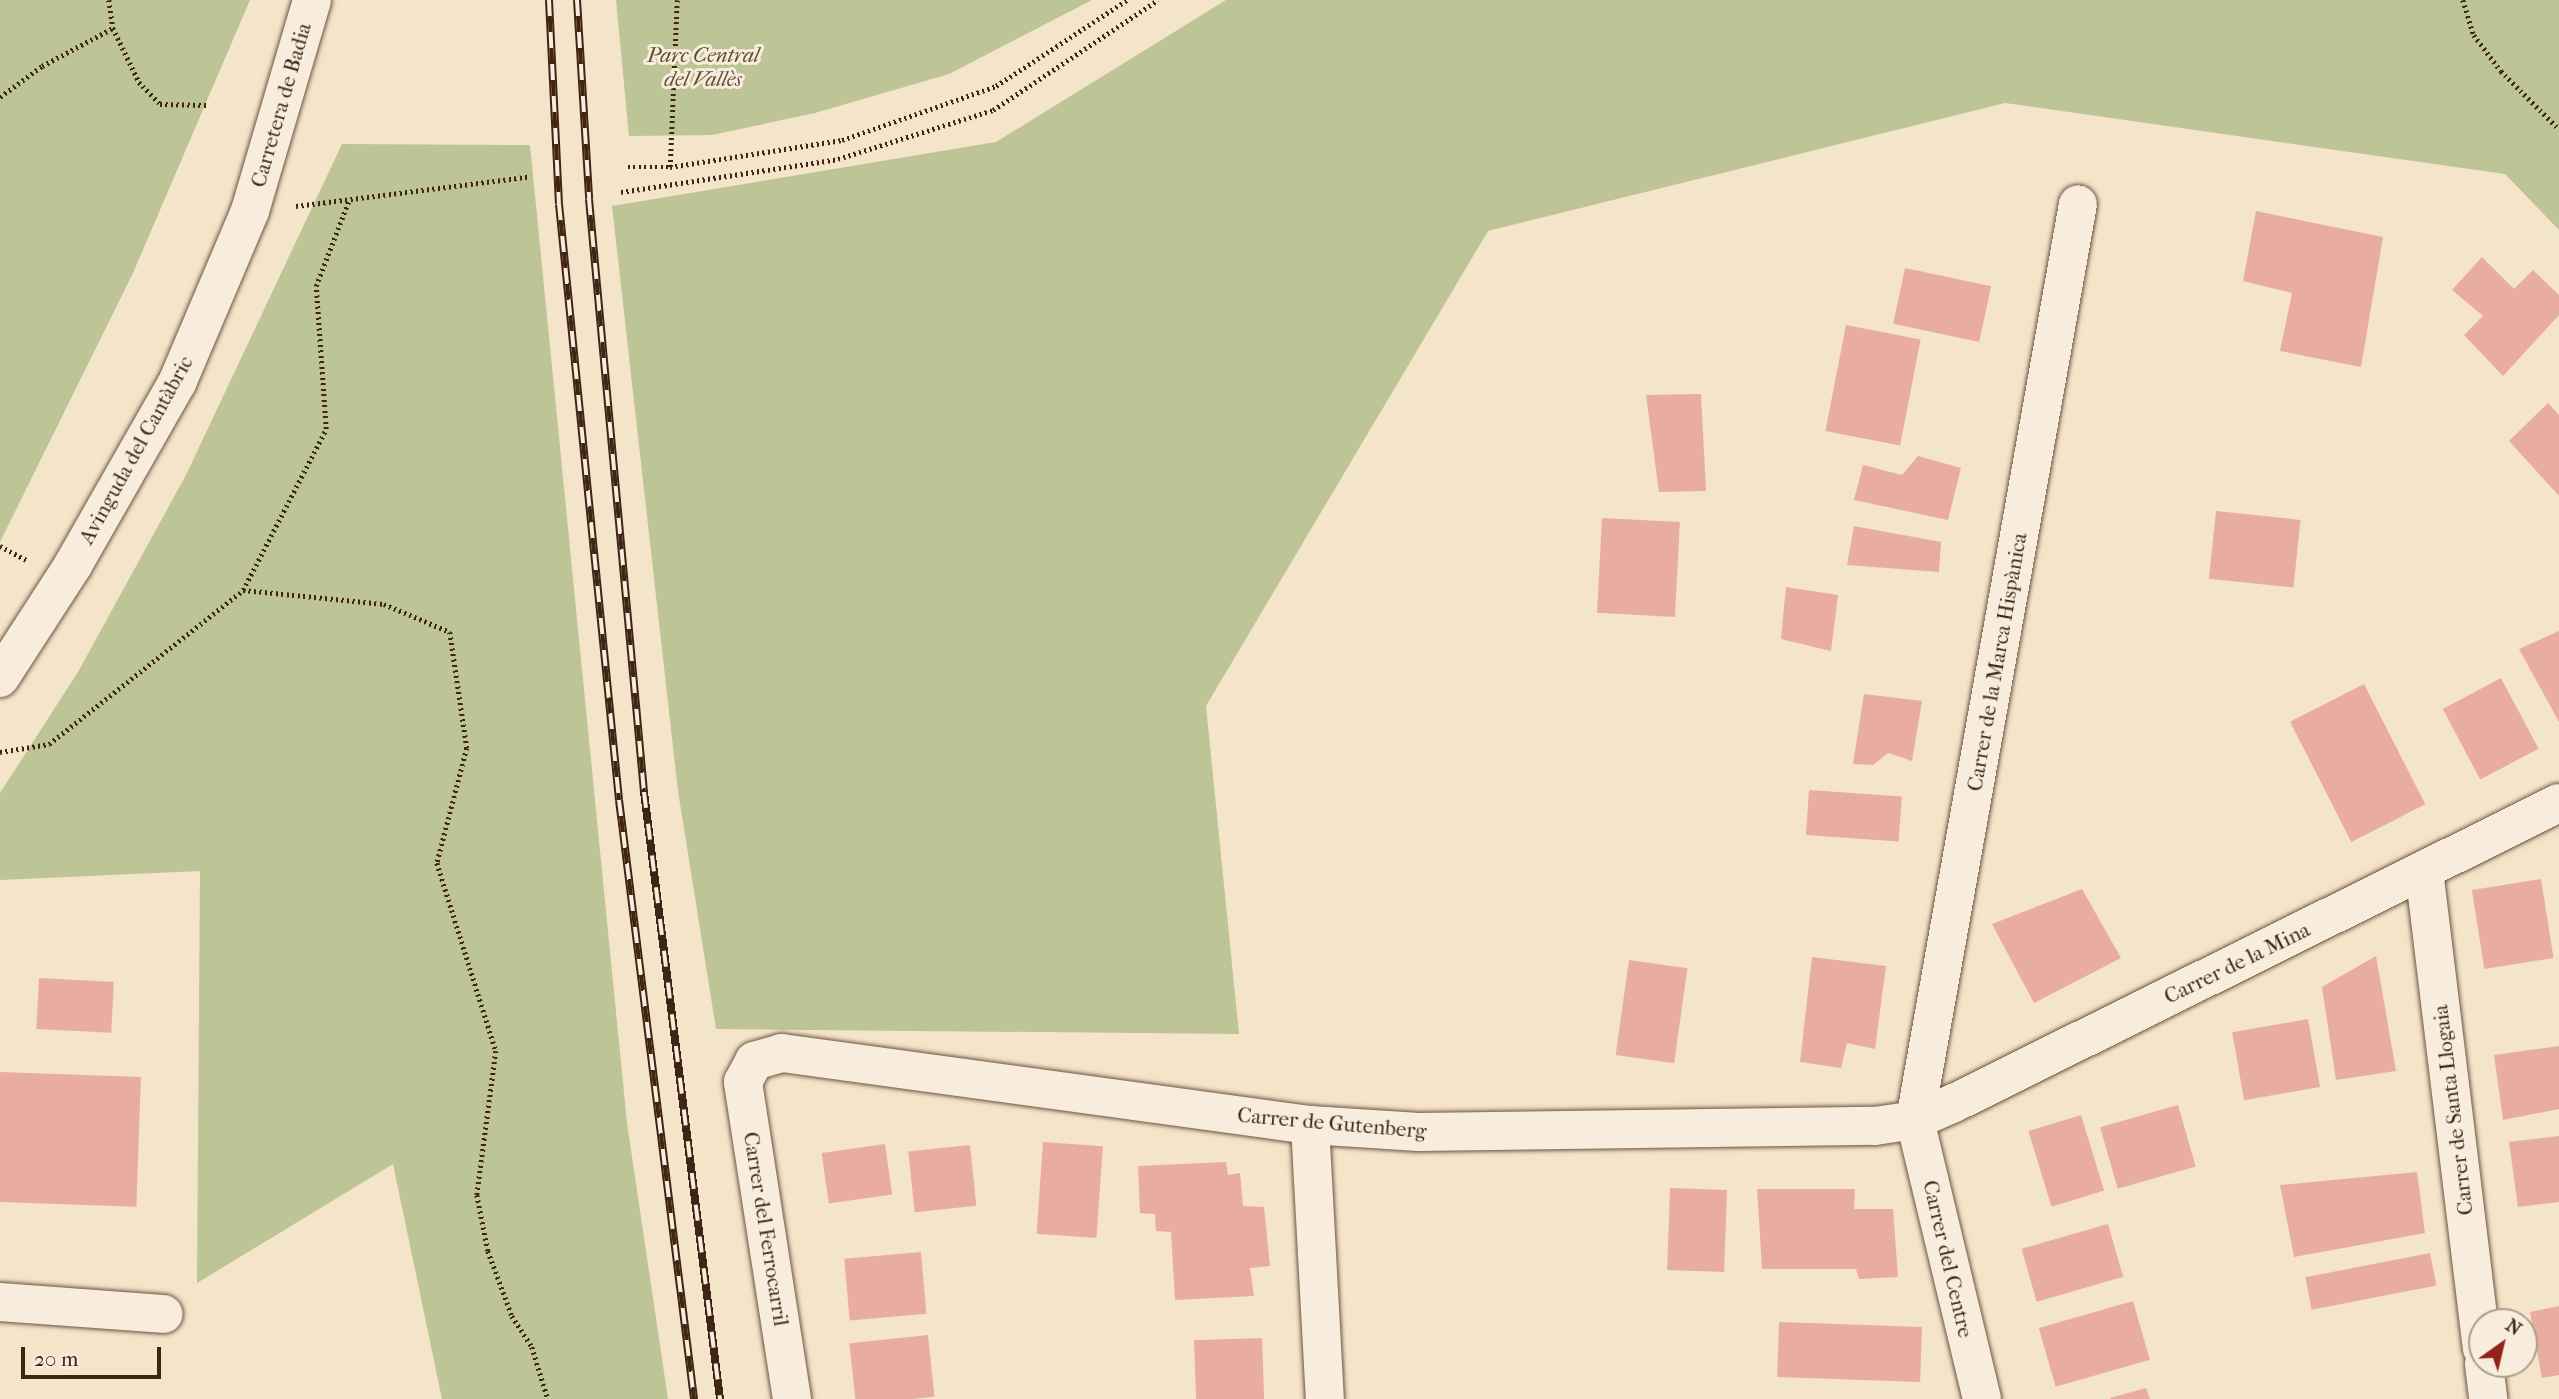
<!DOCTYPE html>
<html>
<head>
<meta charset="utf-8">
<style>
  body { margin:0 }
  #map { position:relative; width:2559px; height:1399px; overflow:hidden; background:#f4e4c9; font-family:"IM FELL French Canon",serif }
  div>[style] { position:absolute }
  .green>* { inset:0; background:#bdc495 }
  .building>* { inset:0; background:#e9ada0; transform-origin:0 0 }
  .path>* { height:4.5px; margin-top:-2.25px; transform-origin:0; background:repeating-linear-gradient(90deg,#402514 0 2px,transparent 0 5.5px) }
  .roads { filter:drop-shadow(0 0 2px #6d5541) drop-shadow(0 0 2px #6d5541) }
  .minor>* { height:38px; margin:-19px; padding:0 19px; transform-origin:19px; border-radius:19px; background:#f8eddc }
  .tertiary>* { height:38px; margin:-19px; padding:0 19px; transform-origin:19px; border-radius:19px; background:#f8eddc }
  .rail>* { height:8px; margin-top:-4px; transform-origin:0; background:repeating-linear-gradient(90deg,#f8eddc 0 16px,#402514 0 32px); box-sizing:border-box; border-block:2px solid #402514 }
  span { translate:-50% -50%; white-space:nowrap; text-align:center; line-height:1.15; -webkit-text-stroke:6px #f8eddc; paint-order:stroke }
  .park-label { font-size:21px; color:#5f4d34; font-style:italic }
  .street-label { font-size:21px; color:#402514 }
  .north { position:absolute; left:2468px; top:1308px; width:70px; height:70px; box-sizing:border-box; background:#f8eddc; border:2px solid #ae9d8c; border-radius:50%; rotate:34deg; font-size:19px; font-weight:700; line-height:28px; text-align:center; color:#402514 }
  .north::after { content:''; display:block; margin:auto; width:24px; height:32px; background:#8f2418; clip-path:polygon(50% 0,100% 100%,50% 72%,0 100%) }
  .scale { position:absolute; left:21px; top:1347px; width:140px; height:32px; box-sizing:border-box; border:4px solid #402514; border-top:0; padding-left:9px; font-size:21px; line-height:24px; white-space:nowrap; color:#402514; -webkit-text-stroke:5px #f8eddc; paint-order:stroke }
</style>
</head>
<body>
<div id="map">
  <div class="green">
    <i style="clip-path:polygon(0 0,250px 0,133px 273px,0 542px)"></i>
    <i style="clip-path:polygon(616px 0,1092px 0,949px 74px,815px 113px,712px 135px,629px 136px)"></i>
    <i style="clip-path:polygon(1226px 0,2559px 0,2559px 230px,2505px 174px,2005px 103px,1488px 231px,1206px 706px,1239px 1034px,716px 1029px,678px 791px,612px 206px,996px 142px)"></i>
    <i style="clip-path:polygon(342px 144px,530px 145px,627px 1123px,668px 1399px,442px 1399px,393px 1164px,197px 1283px,200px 871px,0 880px,0 793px,78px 672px,186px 475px)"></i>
  </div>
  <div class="building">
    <i style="clip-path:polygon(2256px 211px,2383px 237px,2361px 367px,2280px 351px,2292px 293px,2243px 281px)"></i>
    <i style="clip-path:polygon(2482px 257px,2514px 289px,2533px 270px,2559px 295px,2559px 315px,2503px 376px,2464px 335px,2483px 316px,2452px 290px)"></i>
    <i style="left:1905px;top:268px;width:88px;height:57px;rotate:12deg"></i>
    <i style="left:1846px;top:325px;width:76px;height:108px;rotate:11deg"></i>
    <i style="clip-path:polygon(1701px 394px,1706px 491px,1659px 492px,1646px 395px)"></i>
    <i style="clip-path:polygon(2548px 403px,2559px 415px,2559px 496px,2509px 441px)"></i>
    <i style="clip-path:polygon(1918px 456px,1961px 468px,1948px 520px,1854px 500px,1863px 465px,1902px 475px)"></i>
    <i style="left:2216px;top:511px;width:85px;height:68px;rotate:6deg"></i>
    <i style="left:1602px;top:518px;width:78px;height:95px;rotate:3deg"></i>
    <i style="clip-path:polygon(1854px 526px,1941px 542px,1939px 572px,1847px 565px)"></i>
    <i style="clip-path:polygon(1786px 587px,1838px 595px,1831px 651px,1781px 639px)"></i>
    <i style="clip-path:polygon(2559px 631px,2559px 722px,2519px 649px)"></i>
    <i style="left:2501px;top:678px;width:80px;height:66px;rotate:62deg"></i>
    <i style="left:2364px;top:684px;width:135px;height:83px;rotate:63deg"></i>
    <i style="clip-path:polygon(1864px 694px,1922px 701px,1912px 761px,1888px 753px,1873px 765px,1853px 764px)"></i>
    <i style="left:1809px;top:790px;width:93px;height:45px;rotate:4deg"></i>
    <i style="left:2541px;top:879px;width:80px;height:70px;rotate:81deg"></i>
    <i style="clip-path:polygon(2082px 889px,2121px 958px,2034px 1003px,1992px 924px)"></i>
    <i style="clip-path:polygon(2376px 956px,2396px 1071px,2336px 1080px,2322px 987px)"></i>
    <i style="clip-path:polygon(1812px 957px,1886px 966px,1875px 1049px,1847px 1043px,1841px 1068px,1800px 1062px)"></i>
    <i style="left:1629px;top:960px;width:59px;height:96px;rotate:8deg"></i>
    <i style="left:39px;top:978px;width:75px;height:51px;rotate:3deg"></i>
    <i style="left:2308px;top:1019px;width:69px;height:77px;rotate:80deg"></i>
    <i style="clip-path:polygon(2559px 1046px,2559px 1109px,2503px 1120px,2494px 1055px)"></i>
    <i style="left:0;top:1072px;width:141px;height:130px;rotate:2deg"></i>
    <i style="left:2178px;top:1105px;width:64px;height:81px;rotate:74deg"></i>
    <i style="left:2081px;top:1115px;width:79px;height:55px;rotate:73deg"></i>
    <i style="clip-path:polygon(2559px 1136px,2559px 1202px,2518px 1207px,2509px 1142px)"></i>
    <i style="left:1043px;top:1142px;width:60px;height:92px;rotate:4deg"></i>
    <i style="left:885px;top:1144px;width:51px;height:64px;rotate:82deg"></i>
    <i style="left:970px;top:1145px;width:61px;height:62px;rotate:84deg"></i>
    <i style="clip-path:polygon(1226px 1162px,1228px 1175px,1240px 1173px,1243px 1206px,1264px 1207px,1270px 1266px,1250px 1268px,1254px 1296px,1175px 1300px,1171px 1232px,1156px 1231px,1155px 1214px,1140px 1213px,1138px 1166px)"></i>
    <i style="clip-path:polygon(2417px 1172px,2425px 1233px,2294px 1257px,2280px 1185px)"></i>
    <i style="clip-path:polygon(1757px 1189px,1855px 1189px,1854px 1209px,1893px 1209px,1898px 1277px,1859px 1279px,1856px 1269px,1762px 1269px)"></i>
    <i style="left:1727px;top:1190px;width:82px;height:57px;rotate:92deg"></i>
    <i style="left:2108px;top:1224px;width:55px;height:90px;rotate:74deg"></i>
    <i style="left:921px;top:1252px;width:62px;height:77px;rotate:85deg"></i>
    <i style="left:2430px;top:1253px;width:33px;height:127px;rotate:79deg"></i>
    <i style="left:2133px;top:1301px;width:61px;height:98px;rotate:74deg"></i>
    <i style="clip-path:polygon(2559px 1306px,2559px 1375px,2542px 1378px,2530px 1312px)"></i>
    <i style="left:1922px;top:1327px;width:55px;height:143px;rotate:92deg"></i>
    <i style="left:928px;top:1335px;width:62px;height:79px;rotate:84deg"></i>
    <i style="left:1262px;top:1338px;width:61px;height:68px;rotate:88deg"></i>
    <i style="clip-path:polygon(2146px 1388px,2150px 1399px,2110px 1399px,2110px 1398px)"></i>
  </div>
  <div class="path">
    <i style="left:109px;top:0;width:28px;rotate:82deg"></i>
    <i style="left:2463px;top:0;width:37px;rotate:73deg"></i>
    <i style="left:2474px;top:35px;width:45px;rotate:53.1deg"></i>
    <i style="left:2501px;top:71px;width:82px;rotate:45deg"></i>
    <i style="left:0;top:97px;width:52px;rotate:-36.4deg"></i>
    <i style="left:42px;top:66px;width:81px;rotate:-28.2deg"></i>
    <i style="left:113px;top:28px;width:60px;rotate:64.3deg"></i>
    <i style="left:139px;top:82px;width:30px;rotate:46deg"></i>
    <i style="left:160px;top:104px;width:46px;rotate:1.2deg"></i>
    <i style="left:628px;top:167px;width:42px"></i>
    <i style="left:670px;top:167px;width:174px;rotate:-8.9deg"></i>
    <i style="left:842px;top:140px;width:163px;rotate:-19.3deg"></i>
    <i style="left:996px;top:86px;width:157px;rotate:-33.3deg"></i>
    <i style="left:670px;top:167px;width:167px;rotate:-87.6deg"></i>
    <i style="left:621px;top:192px;width:219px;rotate:-8.6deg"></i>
    <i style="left:838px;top:159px;width:163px;rotate:-17.5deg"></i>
    <i style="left:993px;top:110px;width:198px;rotate:-33.7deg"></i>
    <i style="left:296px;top:206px;width:233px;rotate:-7.2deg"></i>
    <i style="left:0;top:546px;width:30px;rotate:28deg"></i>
    <i style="left:243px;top:590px;width:181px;rotate:-62.7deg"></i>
    <i style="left:326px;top:429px;width:143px;rotate:-94deg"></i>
    <i style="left:316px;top:286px;width:92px;rotate:-69deg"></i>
    <i style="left:0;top:752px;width:50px;rotate:-9.3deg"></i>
    <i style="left:49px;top:744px;width:248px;rotate:-38.4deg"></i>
    <i style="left:243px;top:590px;width:142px;rotate:5.7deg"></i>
    <i style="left:384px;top:604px;width:72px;rotate:23deg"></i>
    <i style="left:450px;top:632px;width:117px;rotate:81.7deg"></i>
    <i style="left:467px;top:748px;width:119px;rotate:104.6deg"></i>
    <i style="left:437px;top:863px;width:197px;rotate:72.6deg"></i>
    <i style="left:496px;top:1051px;width:145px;rotate:97.5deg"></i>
    <i style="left:477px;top:1195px;width:57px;rotate:78.9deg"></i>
    <i style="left:488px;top:1251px;width:69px;rotate:69.7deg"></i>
    <i style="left:512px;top:1316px;width:37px;rotate:57deg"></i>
    <i style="left:532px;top:1347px;width:54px;rotate:72.9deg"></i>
  </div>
  <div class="roads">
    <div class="minor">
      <i style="left:2424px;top:870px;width:482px;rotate:83.1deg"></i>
      <i style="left:1310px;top:1125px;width:274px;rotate:86.9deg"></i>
      <i style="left:0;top:1302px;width:164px;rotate:4.2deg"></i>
      <i style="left:2484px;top:1364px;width:35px;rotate:83deg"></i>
      <i style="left:792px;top:1399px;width:321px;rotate:-98.8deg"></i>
      <i style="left:743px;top:1082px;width:24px;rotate:-62deg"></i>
      <i style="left:754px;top:1061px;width:29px;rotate:-16deg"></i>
      <i style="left:782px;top:1053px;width:533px;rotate:7.77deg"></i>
      <i style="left:1310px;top:1125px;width:109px;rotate:3.7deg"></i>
      <i style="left:1419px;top:1132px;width:456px;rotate:-0.8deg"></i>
      <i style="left:1875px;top:1126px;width:40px;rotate:-8.5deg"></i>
      <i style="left:1915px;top:1120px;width:43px;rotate:-23.6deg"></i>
      <i style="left:1954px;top:1103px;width:675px;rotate:-26.38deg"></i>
      <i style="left:1982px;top:1399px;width:287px;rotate:-103.5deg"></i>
      <i style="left:1915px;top:1120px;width:930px;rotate:-79.91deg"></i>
    </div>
    <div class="tertiary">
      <i style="left:0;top:678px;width:135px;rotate:-57.1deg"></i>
      <i style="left:73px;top:565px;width:210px;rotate:-60.3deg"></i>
      <i style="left:177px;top:383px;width:187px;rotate:-67deg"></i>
      <i style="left:250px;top:211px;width:220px;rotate:-73.6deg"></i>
    </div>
  </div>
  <div class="rail">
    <i style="left:549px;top:0;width:204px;rotate:87.2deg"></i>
    <i style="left:559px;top:204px;width:599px;rotate:84.25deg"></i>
    <i style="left:619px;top:800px;width:604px;rotate:82.86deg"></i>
    <i style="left:577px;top:0;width:199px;rotate:86.5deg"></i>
    <i style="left:589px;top:199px;width:596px;rotate:84.7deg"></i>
    <i style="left:644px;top:792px;width:612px;rotate:82.86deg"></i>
  </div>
  <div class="park-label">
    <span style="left:703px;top:67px">Parc Central<br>del Vallès</span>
  </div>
  <div class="street-label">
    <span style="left:281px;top:105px;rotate:-74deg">Carretera de Badia</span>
    <span style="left:136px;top:450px;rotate:-61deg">Avinguda del Cantàbric</span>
    <span style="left:1997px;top:662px;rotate:-80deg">Carrer de la Marca Hispànica</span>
    <span style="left:2237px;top:963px;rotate:-26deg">Carrer de la Mina</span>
    <span style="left:2453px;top:1110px;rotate:-97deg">Carrer de Santa Llogaia</span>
    <span style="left:1332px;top:1123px;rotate:5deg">Carrer de Gutenberg</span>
    <span style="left:766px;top:1229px;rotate:81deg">Carrer del Ferrocarril</span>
    <span style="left:1948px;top:1259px;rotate:77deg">Carrer del Centre</span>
  </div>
  <div class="north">N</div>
  <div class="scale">20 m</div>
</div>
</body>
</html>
